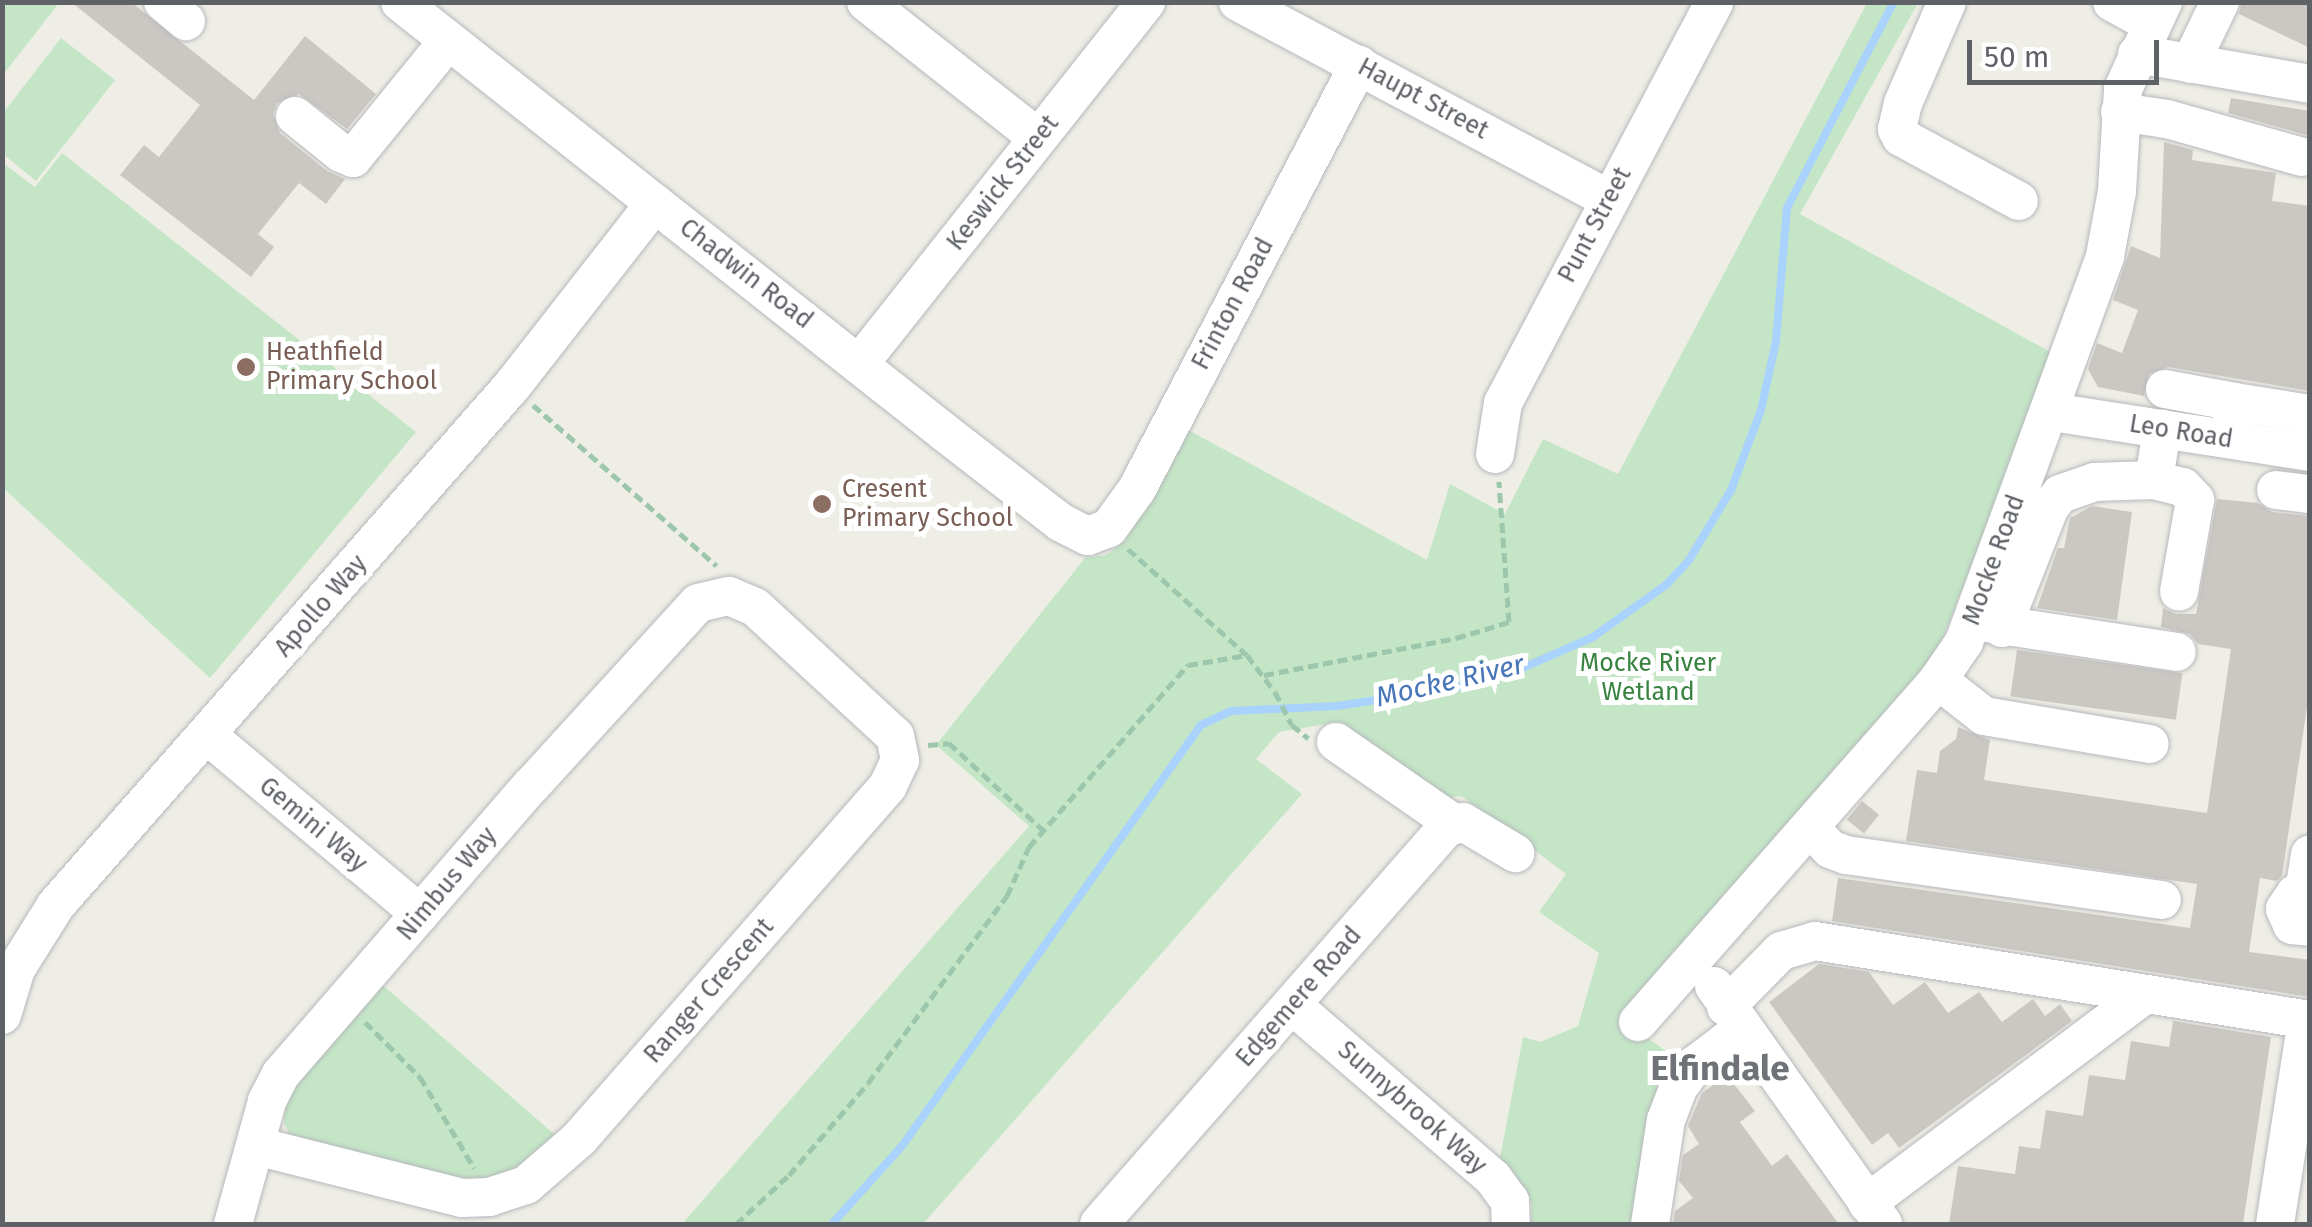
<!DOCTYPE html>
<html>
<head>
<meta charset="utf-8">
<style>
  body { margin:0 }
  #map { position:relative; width:2312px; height:1227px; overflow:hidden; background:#efeee6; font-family:"Fira Sans",sans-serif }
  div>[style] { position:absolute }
  .green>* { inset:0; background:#c4e6c6 }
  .stream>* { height:8px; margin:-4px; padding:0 4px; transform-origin:4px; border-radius:4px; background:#a9d2fc }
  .building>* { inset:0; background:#cbc8c3; transform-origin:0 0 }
  .path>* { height:5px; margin-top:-2.5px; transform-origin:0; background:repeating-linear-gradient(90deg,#9dc7ad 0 10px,transparent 0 15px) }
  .roads { filter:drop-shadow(0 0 2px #b6b8bc) drop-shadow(0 0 2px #b6b8bc) }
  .minor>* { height:38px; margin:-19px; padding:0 19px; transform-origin:19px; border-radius:19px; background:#fff }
  .dots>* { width:28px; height:28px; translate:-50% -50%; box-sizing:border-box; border:5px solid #fff; border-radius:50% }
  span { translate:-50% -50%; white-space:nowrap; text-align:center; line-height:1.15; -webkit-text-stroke:10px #fff; paint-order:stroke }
  .street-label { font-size:25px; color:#5e6166 }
  .education-label { font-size:25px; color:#785e54 }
  .left { translate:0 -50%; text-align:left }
  .park-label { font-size:25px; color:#388340 }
  .water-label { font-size:28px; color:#4876b8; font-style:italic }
  .district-label { font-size:35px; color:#6f7378; font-weight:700 }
  .frame { position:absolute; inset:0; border:5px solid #5e6166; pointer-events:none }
  .scale { position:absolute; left:1967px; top:40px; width:192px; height:45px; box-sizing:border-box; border:5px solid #5e6166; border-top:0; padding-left:12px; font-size:30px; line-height:35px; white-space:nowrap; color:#5e6166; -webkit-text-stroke:8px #fff; paint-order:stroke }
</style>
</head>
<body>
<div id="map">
  <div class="green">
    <i style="clip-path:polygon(3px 2px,59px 3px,3px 75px,2px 3px)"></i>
    <i style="clip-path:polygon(1867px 3px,1918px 3px,1800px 214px,2054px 354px,1937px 653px,1680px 956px,1673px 951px,1621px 1019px,1666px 1051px,1639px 1224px,1531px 1224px,1532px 1205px,1525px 1188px,1499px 1163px,1523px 1037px,1540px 1042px,1578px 1026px,1599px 953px,1539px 912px,1566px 874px,1463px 797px,1455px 796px,1444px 804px,1332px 723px,1279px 732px,1256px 759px,1302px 794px,923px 1224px,682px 1224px,1029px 826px,936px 745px,1085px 558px,1106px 555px,1126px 540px,1123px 535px,1181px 426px,1427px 560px,1450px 484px,1505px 514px,1543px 439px,1618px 474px)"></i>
    <i style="clip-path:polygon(61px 38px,115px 80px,36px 181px,3px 154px,3px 113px)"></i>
    <i style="clip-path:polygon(62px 153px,416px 432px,210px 678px,3px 488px,3px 163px,35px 187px)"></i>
    <i style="clip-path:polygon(378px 981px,562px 1141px,544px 1157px,475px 1186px,290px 1136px,284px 1123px,287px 1093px)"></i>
  </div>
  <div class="stream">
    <i style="left:832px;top:1224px;width:105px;rotate:-48.1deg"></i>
    <i style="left:902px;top:1146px;width:516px;rotate:-54.62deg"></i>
    <i style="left:1201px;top:725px;width:33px;rotate:-25deg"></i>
    <i style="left:1231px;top:711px;width:106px;rotate:-2.7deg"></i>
    <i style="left:1337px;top:706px;width:119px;rotate:-8.7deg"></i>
    <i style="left:1455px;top:688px;width:58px;rotate:-15deg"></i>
    <i style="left:1511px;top:673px;width:90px;rotate:-23.7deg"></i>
    <i style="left:1593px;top:637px;width:90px;rotate:-35.5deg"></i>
    <i style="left:1666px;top:585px;width:34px;rotate:-47deg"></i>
    <i style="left:1689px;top:560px;width:82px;rotate:-59deg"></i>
    <i style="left:1731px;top:490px;width:85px;rotate:-69.4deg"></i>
    <i style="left:1761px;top:410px;width:71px;rotate:-77.7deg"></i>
    <i style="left:1776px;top:341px;width:133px;rotate:-85.3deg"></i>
    <i style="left:1787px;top:208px;width:232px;rotate:-62.6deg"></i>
  </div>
  <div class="building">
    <i style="clip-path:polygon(71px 2px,131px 2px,254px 100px,305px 36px,376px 94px,347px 129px,299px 94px,277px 103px,273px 114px,280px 133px,327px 171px,345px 179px,326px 204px,299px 183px,258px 234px,274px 247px,251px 277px,120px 175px,144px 145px,159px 157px,200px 105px)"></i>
    <i style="clip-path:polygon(2242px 2px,2310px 2px,2310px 48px,2239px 14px)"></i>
    <i style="clip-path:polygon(2231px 98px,2310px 111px,2310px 136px,2228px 113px)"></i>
    <i style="clip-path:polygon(2164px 142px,2193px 150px,2192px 160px,2276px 173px,2272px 201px,2310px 206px,2310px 391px,2168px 367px,2149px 374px,2144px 396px,2098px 387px,2088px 369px,2097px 343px,2122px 353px,2138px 310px,2113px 300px,2131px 246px,2160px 258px)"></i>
    <i style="clip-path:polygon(2217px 499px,2258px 503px,2272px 512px,2310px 516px,2310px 687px,2282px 876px,2277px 881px,2260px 878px,2249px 952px,2310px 960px,2310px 997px,1832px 921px,1838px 878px,2190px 928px,2197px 884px,1906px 841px,1917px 770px,1937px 773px,1940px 751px,1956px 739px,1958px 727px,1990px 740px,1984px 780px,2207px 813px,2231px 649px,2198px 644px,2190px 634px,2161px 627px,2163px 608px,2176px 614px,2196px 614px)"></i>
    <i style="clip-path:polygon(2092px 506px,2132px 512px,2117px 620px,2037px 608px,2058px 548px,2064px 548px,2070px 518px)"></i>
    <i style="left:2017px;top:650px;width:167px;height:47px;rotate:8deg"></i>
    <i style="left:1862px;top:801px;width:22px;height:24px;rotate:39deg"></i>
    <i style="clip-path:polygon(1819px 964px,1869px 972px,1893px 1005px,1925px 982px,1948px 1013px,1979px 992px,2002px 1022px,2033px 999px,2045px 1016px,2060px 1004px,2072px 1021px,1899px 1148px,1888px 1133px,1872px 1145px,1769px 1002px)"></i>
    <i style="clip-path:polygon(2173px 1021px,2271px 1037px,2243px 1224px,1949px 1224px,1958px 1166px,2015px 1174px,2019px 1146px,2040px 1149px,2046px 1110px,2083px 1116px,2089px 1075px,2125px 1080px,2131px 1041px,2169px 1047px)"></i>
    <i style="clip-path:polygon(1727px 1075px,1755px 1111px,1740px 1122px,1772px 1166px,1787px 1154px,1839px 1224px,1673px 1224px,1675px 1211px,1693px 1198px,1679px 1181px,1683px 1155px,1699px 1144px,1688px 1126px,1702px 1093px)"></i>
  </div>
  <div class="path">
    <i style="left:533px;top:405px;width:244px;rotate:41.2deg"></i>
    <i style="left:1128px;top:549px;width:159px;rotate:41.7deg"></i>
    <i style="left:1247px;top:655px;width:46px;rotate:52.9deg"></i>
    <i style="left:1275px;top:692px;width:37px;rotate:63deg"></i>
    <i style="left:1292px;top:725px;width:21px;rotate:39deg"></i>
    <i style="left:1264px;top:675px;width:196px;rotate:-10.9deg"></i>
    <i style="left:1456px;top:638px;width:55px;rotate:-16.8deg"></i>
    <i style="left:1509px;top:622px;width:141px;rotate:-94.1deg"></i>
    <i style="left:928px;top:745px;width:21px;rotate:-5deg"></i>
    <i style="left:949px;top:743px;width:128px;rotate:42.8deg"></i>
    <i style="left:365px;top:1022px;width:78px;rotate:45deg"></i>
    <i style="left:420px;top:1077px;width:106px;rotate:59.3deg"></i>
    <i style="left:736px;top:1224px;width:72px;rotate:-42.8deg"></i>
    <i style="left:789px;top:1175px;width:121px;rotate:-49.3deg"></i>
    <i style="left:868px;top:1083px;width:233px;rotate:-53.4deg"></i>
    <i style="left:1007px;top:896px;width:54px;rotate:-65.8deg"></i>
    <i style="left:1029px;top:847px;width:242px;rotate:-48.9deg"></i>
    <i style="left:1188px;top:665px;width:60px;rotate:-9.6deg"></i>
  </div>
  <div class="roads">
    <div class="minor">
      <i style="left:163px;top:2px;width:30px;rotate:40deg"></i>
      <i style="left:400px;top:2px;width:693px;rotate:38.32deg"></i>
      <i style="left:944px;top:432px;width:147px;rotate:37.8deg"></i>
      <i style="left:1060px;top:522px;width:31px;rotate:27deg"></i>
      <i style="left:1088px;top:536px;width:22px;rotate:-21deg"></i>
      <i style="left:1109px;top:528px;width:48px;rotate:-54.3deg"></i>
      <i style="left:1137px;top:489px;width:479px;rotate:-62.4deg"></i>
      <i style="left:866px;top:2px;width:219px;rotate:38.3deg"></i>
      <i style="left:1238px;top:2px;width:419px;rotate:28deg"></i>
      <i style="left:1947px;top:2px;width:110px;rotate:113.5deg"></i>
      <i style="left:1903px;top:103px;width:27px;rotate:103deg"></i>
      <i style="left:1897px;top:129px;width:9px;rotate:63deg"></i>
      <i style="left:1901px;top:137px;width:134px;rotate:28.5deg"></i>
      <i style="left:2112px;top:2px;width:46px;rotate:28.8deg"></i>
      <i style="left:2137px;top:54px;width:176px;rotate:9.8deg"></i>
      <i style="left:2190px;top:64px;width:69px;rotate:-64.2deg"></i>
      <i style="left:2120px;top:112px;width:48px;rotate:8.5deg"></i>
      <i style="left:2167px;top:119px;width:140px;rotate:15.7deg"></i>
      <i style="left:295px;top:116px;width:59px;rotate:38.8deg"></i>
      <i style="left:341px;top:153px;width:13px;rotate:23deg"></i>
      <i style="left:353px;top:158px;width:151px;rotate:-50.9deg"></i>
      <i style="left:860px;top:363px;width:461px;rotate:-51.6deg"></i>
      <i style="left:2165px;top:389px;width:71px;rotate:10.5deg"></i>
      <i style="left:2052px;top:412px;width:261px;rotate:8.8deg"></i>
      <i style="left:2229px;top:439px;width:37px;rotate:-81deg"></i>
      <i style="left:2235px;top:402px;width:76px;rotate:9.1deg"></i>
      <i style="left:1495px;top:454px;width:52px;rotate:-81.1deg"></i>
      <i style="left:1503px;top:403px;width:453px;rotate:-62.2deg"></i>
      <i style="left:2154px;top:480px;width:30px;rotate:14deg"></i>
      <i style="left:2183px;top:487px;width:18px;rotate:47deg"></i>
      <i style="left:2195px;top:500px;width:93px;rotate:99.9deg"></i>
      <i style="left:2276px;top:490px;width:34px;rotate:7deg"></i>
      <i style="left:1981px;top:622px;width:198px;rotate:8.7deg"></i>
      <i style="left:2002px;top:628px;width:130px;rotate:-68.4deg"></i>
      <i style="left:2050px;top:507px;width:16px;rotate:-52deg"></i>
      <i style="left:2060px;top:494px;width:36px;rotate:-19deg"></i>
      <i style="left:2094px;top:482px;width:60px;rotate:-1.9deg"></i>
      <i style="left:2154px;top:480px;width:52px;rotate:-81.1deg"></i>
      <i style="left:1938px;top:680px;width:58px;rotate:38deg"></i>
      <i style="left:1984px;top:716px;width:168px;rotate:9.6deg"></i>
      <i style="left:207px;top:735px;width:278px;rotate:40deg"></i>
      <i style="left:1336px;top:742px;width:142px;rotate:34.7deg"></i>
      <i style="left:1810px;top:828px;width:29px;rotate:46deg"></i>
      <i style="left:1830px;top:849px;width:17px;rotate:21deg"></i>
      <i style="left:1846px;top:855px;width:319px;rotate:8.1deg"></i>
      <i style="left:2304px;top:892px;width:38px;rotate:-81deg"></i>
      <i style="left:2310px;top:894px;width:15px;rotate:180deg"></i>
      <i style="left:2295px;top:894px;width:18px;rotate:124deg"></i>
      <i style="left:2285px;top:909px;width:17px;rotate:66deg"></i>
      <i style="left:2292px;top:925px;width:18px;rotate:6deg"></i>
      <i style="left:1714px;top:986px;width:292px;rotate:54.6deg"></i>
      <i style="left:1292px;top:1005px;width:265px;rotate:40.7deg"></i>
      <i style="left:1493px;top:1178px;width:29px;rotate:54deg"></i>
      <i style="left:1510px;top:1201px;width:23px;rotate:88deg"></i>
      <i style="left:1726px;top:1007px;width:78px;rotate:-45.5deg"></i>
      <i style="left:1781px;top:951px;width:35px;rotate:-16deg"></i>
      <i style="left:1815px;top:941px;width:501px;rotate:9.07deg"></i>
      <i style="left:2px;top:1015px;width:48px;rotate:-73.1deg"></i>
      <i style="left:16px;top:969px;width:75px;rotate:-58deg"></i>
      <i style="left:56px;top:905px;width:691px;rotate:-48.7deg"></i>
      <i style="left:512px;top:386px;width:232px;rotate:-52deg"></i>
      <i style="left:1638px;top:1022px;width:455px;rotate:-48.7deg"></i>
      <i style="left:1938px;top:680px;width:46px;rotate:-55.6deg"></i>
      <i style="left:1964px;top:642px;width:411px;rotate:-69.9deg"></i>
      <i style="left:2105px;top:256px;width:66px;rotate:-79.5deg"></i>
      <i style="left:2117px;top:191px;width:102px;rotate:-86.6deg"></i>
      <i style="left:2123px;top:89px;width:96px;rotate:-65.3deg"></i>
      <i style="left:1867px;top:1203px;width:345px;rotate:-36.9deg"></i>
      <i style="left:233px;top:1224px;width:128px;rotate:-74.5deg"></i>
      <i style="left:267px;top:1101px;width:30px;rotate:-63deg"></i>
      <i style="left:281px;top:1074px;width:380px;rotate:-49.1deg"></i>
      <i style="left:530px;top:787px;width:249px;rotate:-47.6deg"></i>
      <i style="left:698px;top:603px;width:32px;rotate:-13deg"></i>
      <i style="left:729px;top:596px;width:28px;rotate:23deg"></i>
      <i style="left:755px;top:607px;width:190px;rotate:42.7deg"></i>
      <i style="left:895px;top:736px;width:25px;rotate:78deg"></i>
      <i style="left:900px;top:760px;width:29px;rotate:115deg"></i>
      <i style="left:888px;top:786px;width:469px;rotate:131.2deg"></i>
      <i style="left:579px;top:1139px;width:70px;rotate:139deg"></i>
      <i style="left:526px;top:1185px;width:38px;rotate:162deg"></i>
      <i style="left:490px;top:1197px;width:28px;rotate:178deg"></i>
      <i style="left:462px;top:1198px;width:211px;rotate:-165.8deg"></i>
      <i style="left:1099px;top:1224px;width:527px;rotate:-48.77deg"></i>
      <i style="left:1446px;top:828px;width:18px;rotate:-19deg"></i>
      <i style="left:1463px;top:822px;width:61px;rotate:30.8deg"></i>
      <i style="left:1650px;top:1224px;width:105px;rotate:-81.3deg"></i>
      <i style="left:1666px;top:1120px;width:34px;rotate:-69deg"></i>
      <i style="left:1678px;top:1088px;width:29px;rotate:-54deg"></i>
      <i style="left:1695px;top:1065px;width:58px;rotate:-37.3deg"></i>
      <i style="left:2275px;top:1224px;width:206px;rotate:-81.1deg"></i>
    </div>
  </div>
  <div class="dots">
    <i style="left:246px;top:367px;background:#8d6e63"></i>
    <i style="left:822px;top:504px;background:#8d6e63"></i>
  </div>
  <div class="street-label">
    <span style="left:1423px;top:99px;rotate:28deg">Haupt Street</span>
    <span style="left:1003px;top:183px;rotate:-52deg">Keswick Street</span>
    <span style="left:1595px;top:225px;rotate:-62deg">Punt Street</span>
    <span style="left:746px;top:274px;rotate:38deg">Chadwin Road</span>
    <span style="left:1233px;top:304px;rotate:-62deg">Frinton Road</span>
    <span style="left:2181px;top:432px;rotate:9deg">Leo Road</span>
    <span style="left:1994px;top:560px;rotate:-70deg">Mocke Road</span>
    <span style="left:321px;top:606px;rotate:-49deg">Apollo Way</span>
    <span style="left:313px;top:825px;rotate:40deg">Gemini Way</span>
    <span style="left:447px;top:884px;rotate:-50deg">Nimbus Way</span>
    <span style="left:709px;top:991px;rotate:-49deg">Ranger Crescent</span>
    <span style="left:1299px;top:997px;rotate:-49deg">Edgemere Road</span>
    <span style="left:1412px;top:1108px;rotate:41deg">Sunnybrook Way</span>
  </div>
  <div class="education-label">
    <span class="left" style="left:266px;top:367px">Heathfield<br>Primary School</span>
    <span class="left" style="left:842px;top:504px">Cresent<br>Primary School</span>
  </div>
  <div class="park-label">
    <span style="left:1648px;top:678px">Mocke River<br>Wetland</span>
  </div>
  <div class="water-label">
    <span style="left:1450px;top:681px;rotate:-13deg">Mocke River</span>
  </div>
  <div class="district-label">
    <span style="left:1720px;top:1068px">Elfindale</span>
  </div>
  <div class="frame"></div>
  <div class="scale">50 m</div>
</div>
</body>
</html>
